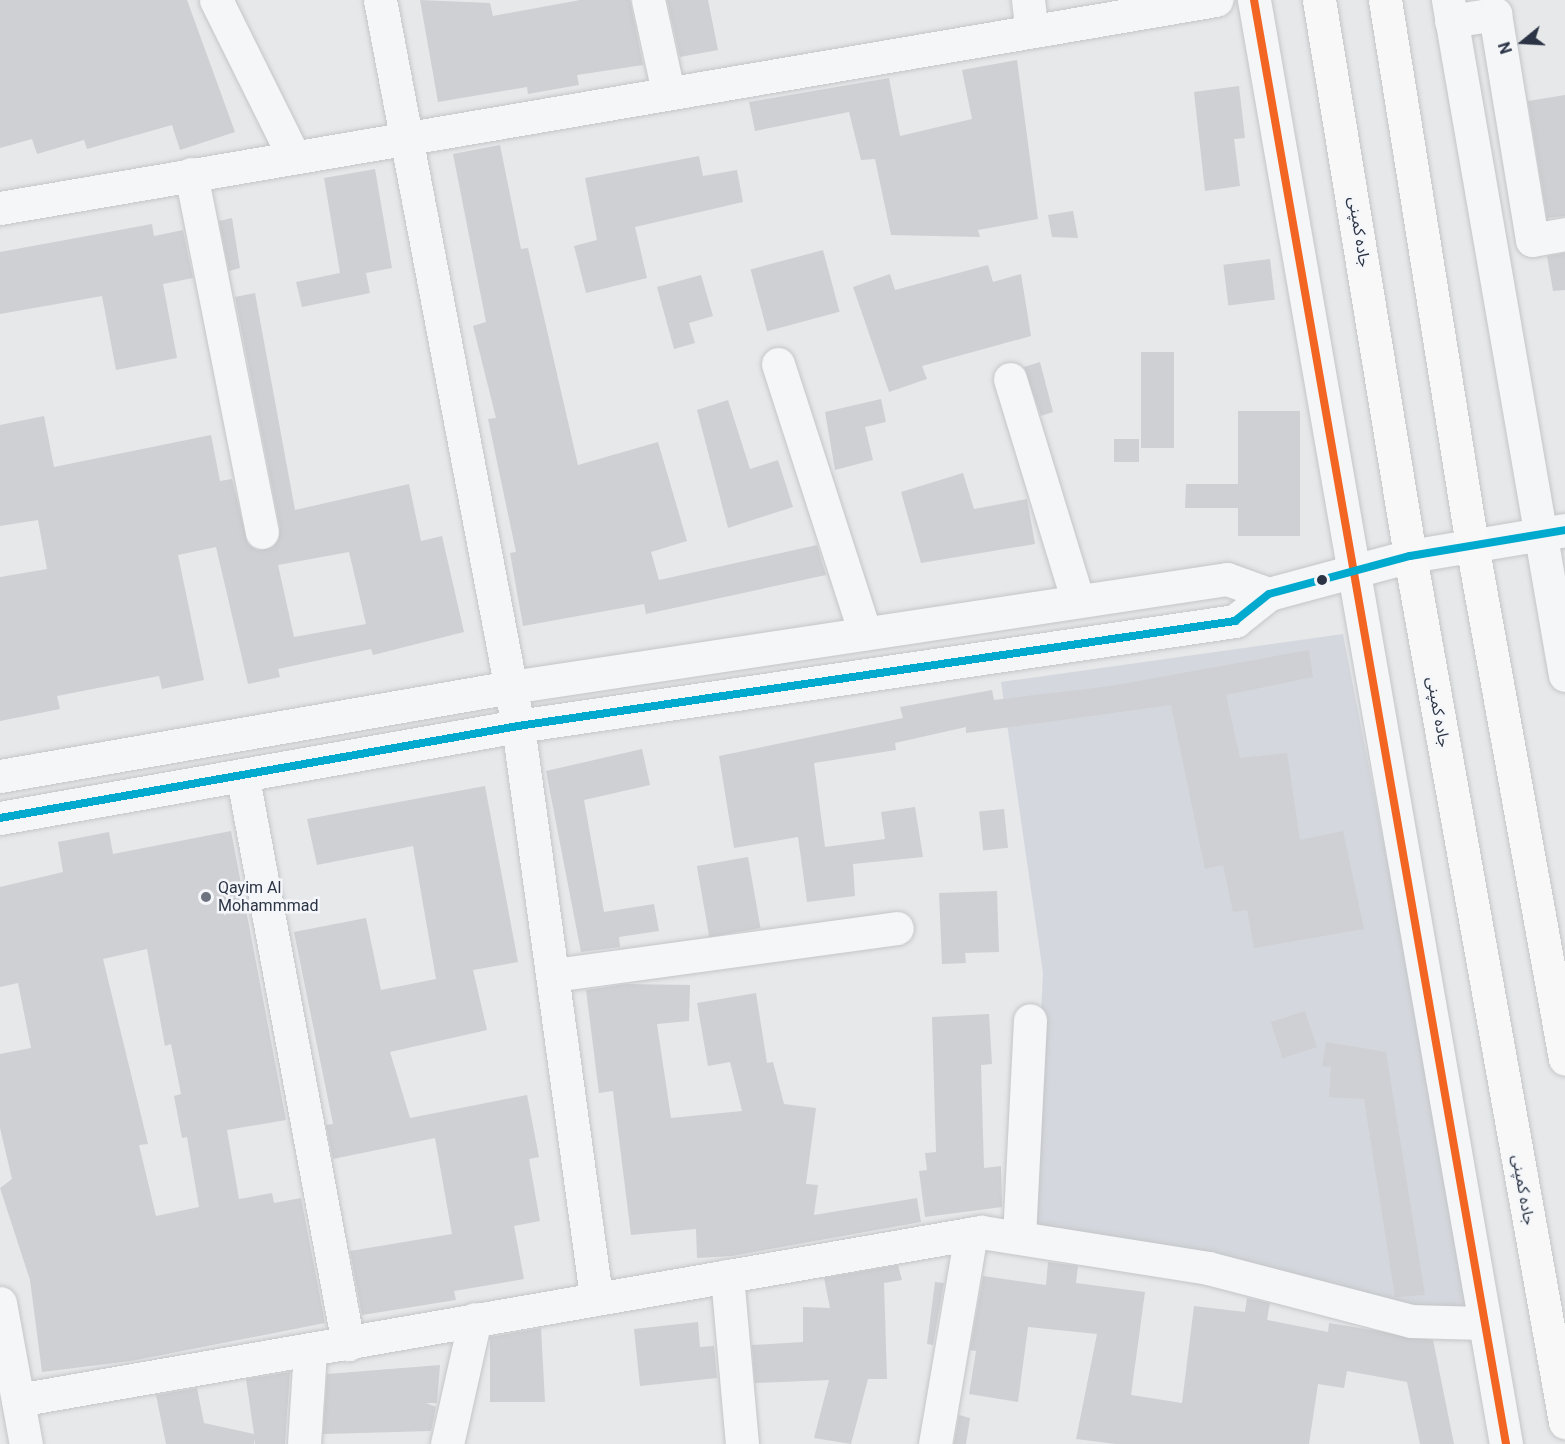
<!DOCTYPE html>
<html>
<head>
<meta charset="utf-8">
<style>
  body { margin:0 }
  #map { position:relative; width:1565px; height:1444px; overflow:hidden; background:#e6e8ea; font-family:Roboto,"Noto Sans Arabic",sans-serif }
  div>[style] { position:absolute }
  .built>* { inset:0; background:#d4d7dd }
  .building>* { inset:0; background:#ced0d3; transform-origin:0 0 }
  .roads { filter:drop-shadow(0 0 2px #c4c6c8) drop-shadow(0 0 2px #c4c6c8) }
  .minor>* { height:33px; margin:-16.5px; padding:0 16.5px; transform-origin:16.5px; border-radius:16.5px; background:#f5f6f7 }
  .highway>* { height:33px; margin:-16.5px; padding:0 16.5px; transform-origin:16.5px; border-radius:16.5px; background:#f8f8f8 }
  .bus-1>* { height:8px; margin:-4px; padding:0 4px; transform-origin:4px; border-radius:4px; background:#f26522 }
  .bus-2>* { height:8px; margin:-4px; padding:0 4px; transform-origin:4px; border-radius:4px; background:#00a9ce }
  .dots>* { width:16px; height:16px; translate:-50% -50%; box-sizing:border-box; border:3px solid #f4f6f9; border-radius:50% }
  span { translate:-50% -50%; white-space:nowrap; text-align:center; line-height:1.15; -webkit-text-stroke:5px #f4f6f9; paint-order:stroke }
  .street-label { font-size:16px; color:#2b3445 }
  .poi-label { font-size:16px; color:#2b3445 }
  .left { translate:0 -50%; text-align:left }
  .north { position:absolute; left:1493px; top:12px; width:60px; height:60px; -webkit-text-stroke:4px #f4f6f9; paint-order:stroke; rotate:252deg; font-size:16px; font-weight:700; line-height:24px; text-align:center; color:#2b3445 }
  .north::after { content:''; display:block; margin:auto; width:21px; height:27px; background:#2b3445; clip-path:polygon(50% 0,100% 100%,50% 72%,0 100%) }
</style>
</head>
<body>
<div id="map">
  <div class="built">
    <i style="clip-path:polygon(1343px 634px,1481px 1343px,1030px 1229px,1043px 973px,1001px 682px)"></i>
  </div>
  <div class="building">
    <i style="clip-path:polygon(0 0,187px 0,235px 132px,180px 150px,172px 125px,87px 149px,84px 140px,37px 154px,32px 139px,0 148px)"></i>
    <i style="clip-path:polygon(420px 0,490px 3px,493px 16px,580px 0,630px 0,643px 65px,577px 75px,579px 85px,528px 94px,527px 87px,438px 102px)"></i>
    <i style="clip-path:polygon(667px 0,708px 0,718px 50px,680px 57px)"></i>
    <i style="clip-path:polygon(1017px 60px,1038px 219px,978px 230px,980px 237px,891px 235px,875px 159px,861px 160px,849px 112px,755px 131px,749px 102px,889px 78px,900px 136px,972px 119px,962px 70px)"></i>
    <i style="clip-path:polygon(1239px 86px,1245px 138px,1234px 139px,1240px 186px,1205px 191px,1194px 92px)"></i>
    <i style="clip-path:polygon(1565px 95px,1565px 216px,1547px 218px,1528px 101px)"></i>
    <i style="clip-path:polygon(500px 145px,521px 249px,528px 248px,578px 465px,658px 442px,687px 541px,651px 552px,659px 580px,817px 545px,826px 575px,646px 614px,644px 604px,523px 626px,510px 553px,516px 552px,488px 419px,496px 418px,473px 326px,486px 322px,453px 154px)"></i>
    <i style="clip-path:polygon(699px 156px,703px 176px,737px 170px,743px 202px,635px 227px,647px 278px,586px 293px,574px 246px,597px 240px,585px 178px)"></i>
    <i style="clip-path:polygon(375px 169px,392px 268px,366px 273px,370px 293px,302px 307px,296px 282px,340px 273px,324px 178px)"></i>
    <i style="clip-path:polygon(1073px 211px,1078px 238px,1052px 237px,1048px 215px)"></i>
    <i style="clip-path:polygon(232px 218px,240px 268px,229px 271px,219px 221px)"></i>
    <i style="clip-path:polygon(152px 224px,154px 236px,183px 230px,193px 278px,163px 284px,177px 358px,116px 370px,102px 296px,0 314px,0 252px)"></i>
    <i style="left:823px;top:250px;width:64px;height:75px;rotate:75deg"></i>
    <i style="clip-path:polygon(1565px 253px,1565px 290px,1553px 291px,1547px 256px)"></i>
    <i style="left:1270px;top:259px;width:41px;height:47px;rotate:83deg"></i>
    <i style="clip-path:polygon(988px 265px,993px 282px,1021px 274px,1031px 336px,922px 366px,927px 379px,889px 392px,853px 287px,890px 274px,895px 290px)"></i>
    <i style="clip-path:polygon(701px 275px,713px 316px,689px 323px,695px 343px,674px 349px,657px 287px)"></i>
    <i style="clip-path:polygon(evenodd,255px 293px,295px 510px,409px 484px,421px 541px,442px 536px,464px 632px,373px 655px,371px 649px,278px 669px,280px 677px,248px 684px,216px 547px,178px 555px,204px 680px,162px 689px,159px 676px,57px 696px,60px 709px,0 721px,0 577px,47px 569px,38px 520px,0 526px,0 425px,44px 416px,54px 467px,211px 435px,220px 481px,232px 479px,248px 544px,257px 550px,274px 546px,280px 528px,235px 297px,255px 293px,349px 552px,366px 624px,294px 637px,278px 565px,349px 552px)"></i>
    <i style="left:1141px;top:352px;width:33px;height:96px"></i>
    <i style="clip-path:polygon(1040px 362px,1053px 412px,1041px 416px,1024px 367px)"></i>
    <i style="clip-path:polygon(881px 399px,886px 422px,865px 427px,873px 460px,835px 470px,825px 412px)"></i>
    <i style="clip-path:polygon(728px 400px,750px 469px,778px 460px,793px 507px,728px 528px,697px 410px)"></i>
    <i style="clip-path:polygon(1238px 411px,1300px 411px,1300px 536px,1238px 536px,1238px 508px,1185px 508px,1186px 484px,1238px 484px)"></i>
    <i style="left:1114px;top:439px;width:25px;height:23px"></i>
    <i style="clip-path:polygon(963px 473px,974px 509px,1027px 499px,1035px 544px,921px 563px,901px 492px)"></i>
    <i style="clip-path:polygon(1309px 650px,1313px 677px,1226px 695px,1240px 758px,1287px 753px,1300px 840px,1343px 831px,1364px 929px,1254px 948px,1247px 910px,1233px 912px,1223px 865px,1205px 869px,1171px 705px,966px 733px,966px 727px,895px 743px,896px 750px,814px 763px,825px 847px,885px 839px,881px 812px,915px 807px,923px 857px,853px 864px,855px 896px,807px 902px,798px 837px,734px 848px,719px 756px,903px 718px,900px 707px,992px 690px,994px 700px,1111px 686px)"></i>
    <i style="clip-path:polygon(642px 749px,650px 785px,584px 800px,604px 912px,654px 904px,659px 931px,619px 937px,620px 947px,581px 952px,546px 771px)"></i>
    <i style="clip-path:polygon(485px 786px,518px 962px,473px 970px,487px 1030px,390px 1052px,410px 1118px,527px 1095px,539px 1157px,529px 1159px,540px 1221px,514px 1226px,524px 1279px,454px 1291px,456px 1300px,362px 1315px,350px 1251px,452px 1234px,435px 1138px,333px 1159px,326px 1125px,333px 1124px,294px 932px,366px 918px,381px 990px,436px 979px,413px 846px,317px 865px,307px 819px)"></i>
    <i style="left:1004px;top:809px;width:39px;height:25px;rotate:84deg"></i>
    <i style="clip-path:polygon(evenodd,231px 831px,286px 1120px,227px 1130px,239px 1199px,272px 1193px,274px 1203px,301px 1198px,325px 1323px,131px 1361px,42px 1372px,30px 1280px,0 1188px,12px 1179px,0 1128px,0 1054px,31px 1048px,18px 983px,0 987px,0 887px,63px 872px,58px 842px,109px 832px,113px 854px,231px 831px,147px 949px,165px 1046px,171px 1044px,181px 1094px,174px 1096px,182px 1138px,187px 1137px,199px 1207px,156px 1216px,139px 1145px,148px 1144px,103px 959px,147px 949px)"></i>
    <i style="left:748px;top:857px;width:72px;height:52px;rotate:80deg"></i>
    <i style="clip-path:polygon(997px 891px,999px 952px,965px 953px,966px 963px,942px 964px,939px 893px)"></i>
    <i style="clip-path:polygon(626px 984px,690px 985px,689px 1021px,657px 1024px,671px 1118px,742px 1111px,730px 1062px,708px 1066px,697px 1003px,756px 993px,767px 1063px,773px 1062px,784px 1104px,816px 1108px,806px 1184px,818px 1185px,814px 1215px,917px 1198px,921px 1222px,732px 1256px,697px 1258px,696px 1229px,631px 1235px,613px 1091px,599px 1093px,586px 990px)"></i>
    <i style="left:1305px;top:1011px;width:38px;height:36px;rotate:72deg"></i>
    <i style="clip-path:polygon(989px 1014px,992px 1064px,981px 1065px,984px 1168px,1001px 1166px,1002px 1207px,925px 1217px,919px 1171px,927px 1170px,925px 1153px,936px 1152px,932px 1017px)"></i>
    <i style="clip-path:polygon(1326px 1042px,1386px 1052px,1425px 1295px,1395px 1297px,1364px 1099px,1329px 1097px,1331px 1067px,1322px 1066px)"></i>
    <i style="clip-path:polygon(1048px 1262px,1078px 1266px,1076px 1283px,1145px 1292px,1131px 1395px,1182px 1403px,1194px 1306px,1245px 1312px,1247px 1298px,1270px 1303px,1267px 1320px,1328px 1332px,1329px 1323px,1433px 1340px,1454px 1444px,1420px 1444px,1407px 1382px,1347px 1371px,1344px 1388px,1318px 1384px,1309px 1444px,1116px 1444px,1076px 1439px,1097px 1334px,1028px 1327px,1018px 1402px,969px 1394px,976px 1351px,970px 1350px,983px 1276px,1046px 1285px)"></i>
    <i style="clip-path:polygon(898px 1265px,902px 1280px,884px 1283px,887px 1379px,868px 1379px,851px 1444px,814px 1438px,829px 1380px,755px 1383px,752px 1345px,803px 1342px,803px 1307px,830px 1308px,824px 1278px)"></i>
    <i style="clip-path:polygon(935px 1282px,944px 1283px,933px 1345px,927px 1344px)"></i>
    <i style="clip-path:polygon(698px 1322px,700px 1347px,714px 1346px,717px 1378px,640px 1386px,634px 1329px)"></i>
    <i style="clip-path:polygon(541px 1328px,545px 1402px,490px 1402px,490px 1337px)"></i>
    <i style="clip-path:polygon(440px 1365px,437px 1403px,426px 1403px,436px 1407px,431px 1431px,323px 1434px,327px 1374px)"></i>
    <i style="clip-path:polygon(290px 1372px,285px 1444px,255px 1444px,255px 1439px,254px 1444px,166px 1444px,156px 1395px,197px 1388px,204px 1423px,254px 1434px,246px 1379px)"></i>
    <i style="clip-path:polygon(959px 1415px,970px 1418px,966px 1444px,954px 1444px)"></i>
  </div>
  <div class="roads">
    <div class="minor">
      <i style="left:216px;top:0;width:173px;rotate:63.6deg"></i>
      <i style="left:380px;top:0;width:739px;rotate:79.24deg"></i>
      <i style="left:518px;top:726px;width:575px;rotate:82.21deg"></i>
      <i style="left:648px;top:0;width:94px;rotate:77.7deg"></i>
      <i style="left:1028px;top:0;width:31px;rotate:83deg"></i>
      <i style="left:1254px;top:0;width:1466px;rotate:80.1deg"></i>
      <i style="left:1448px;top:0;width:685px;rotate:80.17deg"></i>
      <i style="left:1451px;top:21px;width:45px;rotate:-9deg"></i>
      <i style="left:1495px;top:14px;width:229px;rotate:80.7deg"></i>
      <i style="left:1532px;top:240px;width:34px;rotate:-10deg"></i>
      <i style="left:191px;top:174px;width:365px;rotate:78.8deg"></i>
      <i style="left:0;top:208px;width:1234px;rotate:-9.71deg"></i>
      <i style="left:778px;top:364px;width:283px;rotate:72.1deg"></i>
      <i style="left:1010px;top:379px;width:232px;rotate:73deg"></i>
      <i style="left:0;top:776px;width:519px;rotate:-9.88deg"></i>
      <i style="left:511px;top:687px;width:724px;rotate:-8.58deg"></i>
      <i style="left:1227px;top:579px;width:45px;rotate:19.7deg"></i>
      <i style="left:243px;top:778px;width:576px;rotate:79.49deg"></i>
      <i style="left:0;top:818px;width:526px;rotate:-10.07deg"></i>
      <i style="left:518px;top:726px;width:725px;rotate:-8.33deg"></i>
      <i style="left:1235px;top:621px;width:43px;rotate:-38.5deg"></i>
      <i style="left:1269px;top:594px;width:146px;rotate:-15.1deg"></i>
      <i style="left:1410px;top:556px;width:157px;rotate:-9.5deg"></i>
      <i style="left:554px;top:975px;width:346px;rotate:-7.8deg"></i>
      <i style="left:1019px;top:1237px;width:217px;rotate:-87.1deg"></i>
      <i style="left:727px;top:1276px;width:169px;rotate:84.9deg"></i>
      <i style="left:0;top:1303px;width:143px;rotate:79.6deg"></i>
      <i style="left:18px;top:1400px;width:978px;rotate:-9.9deg"></i>
      <i style="left:981px;top:1232px;width:230px;rotate:9deg"></i>
      <i style="left:1208px;top:1268px;width:210px;rotate:14.6deg"></i>
      <i style="left:1411px;top:1321px;width:71px;rotate:1.6deg"></i>
      <i style="left:304px;top:1444px;width:94px;rotate:-86.3deg"></i>
      <i style="left:447px;top:1444px;width:128px;rotate:-77.4deg"></i>
      <i style="left:935px;top:1444px;width:213px;rotate:-80.3deg"></i>
    </div>
    <div class="highway">
      <i style="left:1319px;top:0;width:563px;rotate:80.7deg"></i>
      <i style="left:1410px;top:556px;width:880px;rotate:79.85deg"></i>
      <i style="left:1385px;top:0;width:552px;rotate:80.93deg"></i>
      <i style="left:1472px;top:545px;width:522px;rotate:79.74deg"></i>
    </div>
  </div>
  <div class="bus-1">
    <i style="left:1254px;top:0;width:1466px;rotate:80.1deg"></i>
  </div>
  <div class="bus-2">
    <i style="left:0;top:818px;width:526px;rotate:-10.07deg"></i>
    <i style="left:518px;top:726px;width:725px;rotate:-8.33deg"></i>
    <i style="left:1235px;top:621px;width:43px;rotate:-38.5deg"></i>
    <i style="left:1269px;top:594px;width:146px;rotate:-15.1deg"></i>
    <i style="left:1410px;top:556px;width:157px;rotate:-9.5deg"></i>
  </div>
  <div class="dots">
    <i style="left:1322px;top:580px;background:#2b3445"></i>
    <i style="left:206px;top:897px;background:#6c737f"></i>
  </div>
  <div class="street-label">
    <span style="left:1359px;top:232px;rotate:81deg">جاده کمپنی</span>
    <span style="left:1438px;top:712px;rotate:80deg">جاده کمپنی</span>
    <span style="left:1523px;top:1190px;rotate:80deg">جاده کمپنی</span>
  </div>
  <div class="poi-label">
    <span class="left" style="left:218px;top:897px">Qayim Al<br>Mohammmad</span>
  </div>
  <div class="north">N</div>
</div>
</body>
</html>
